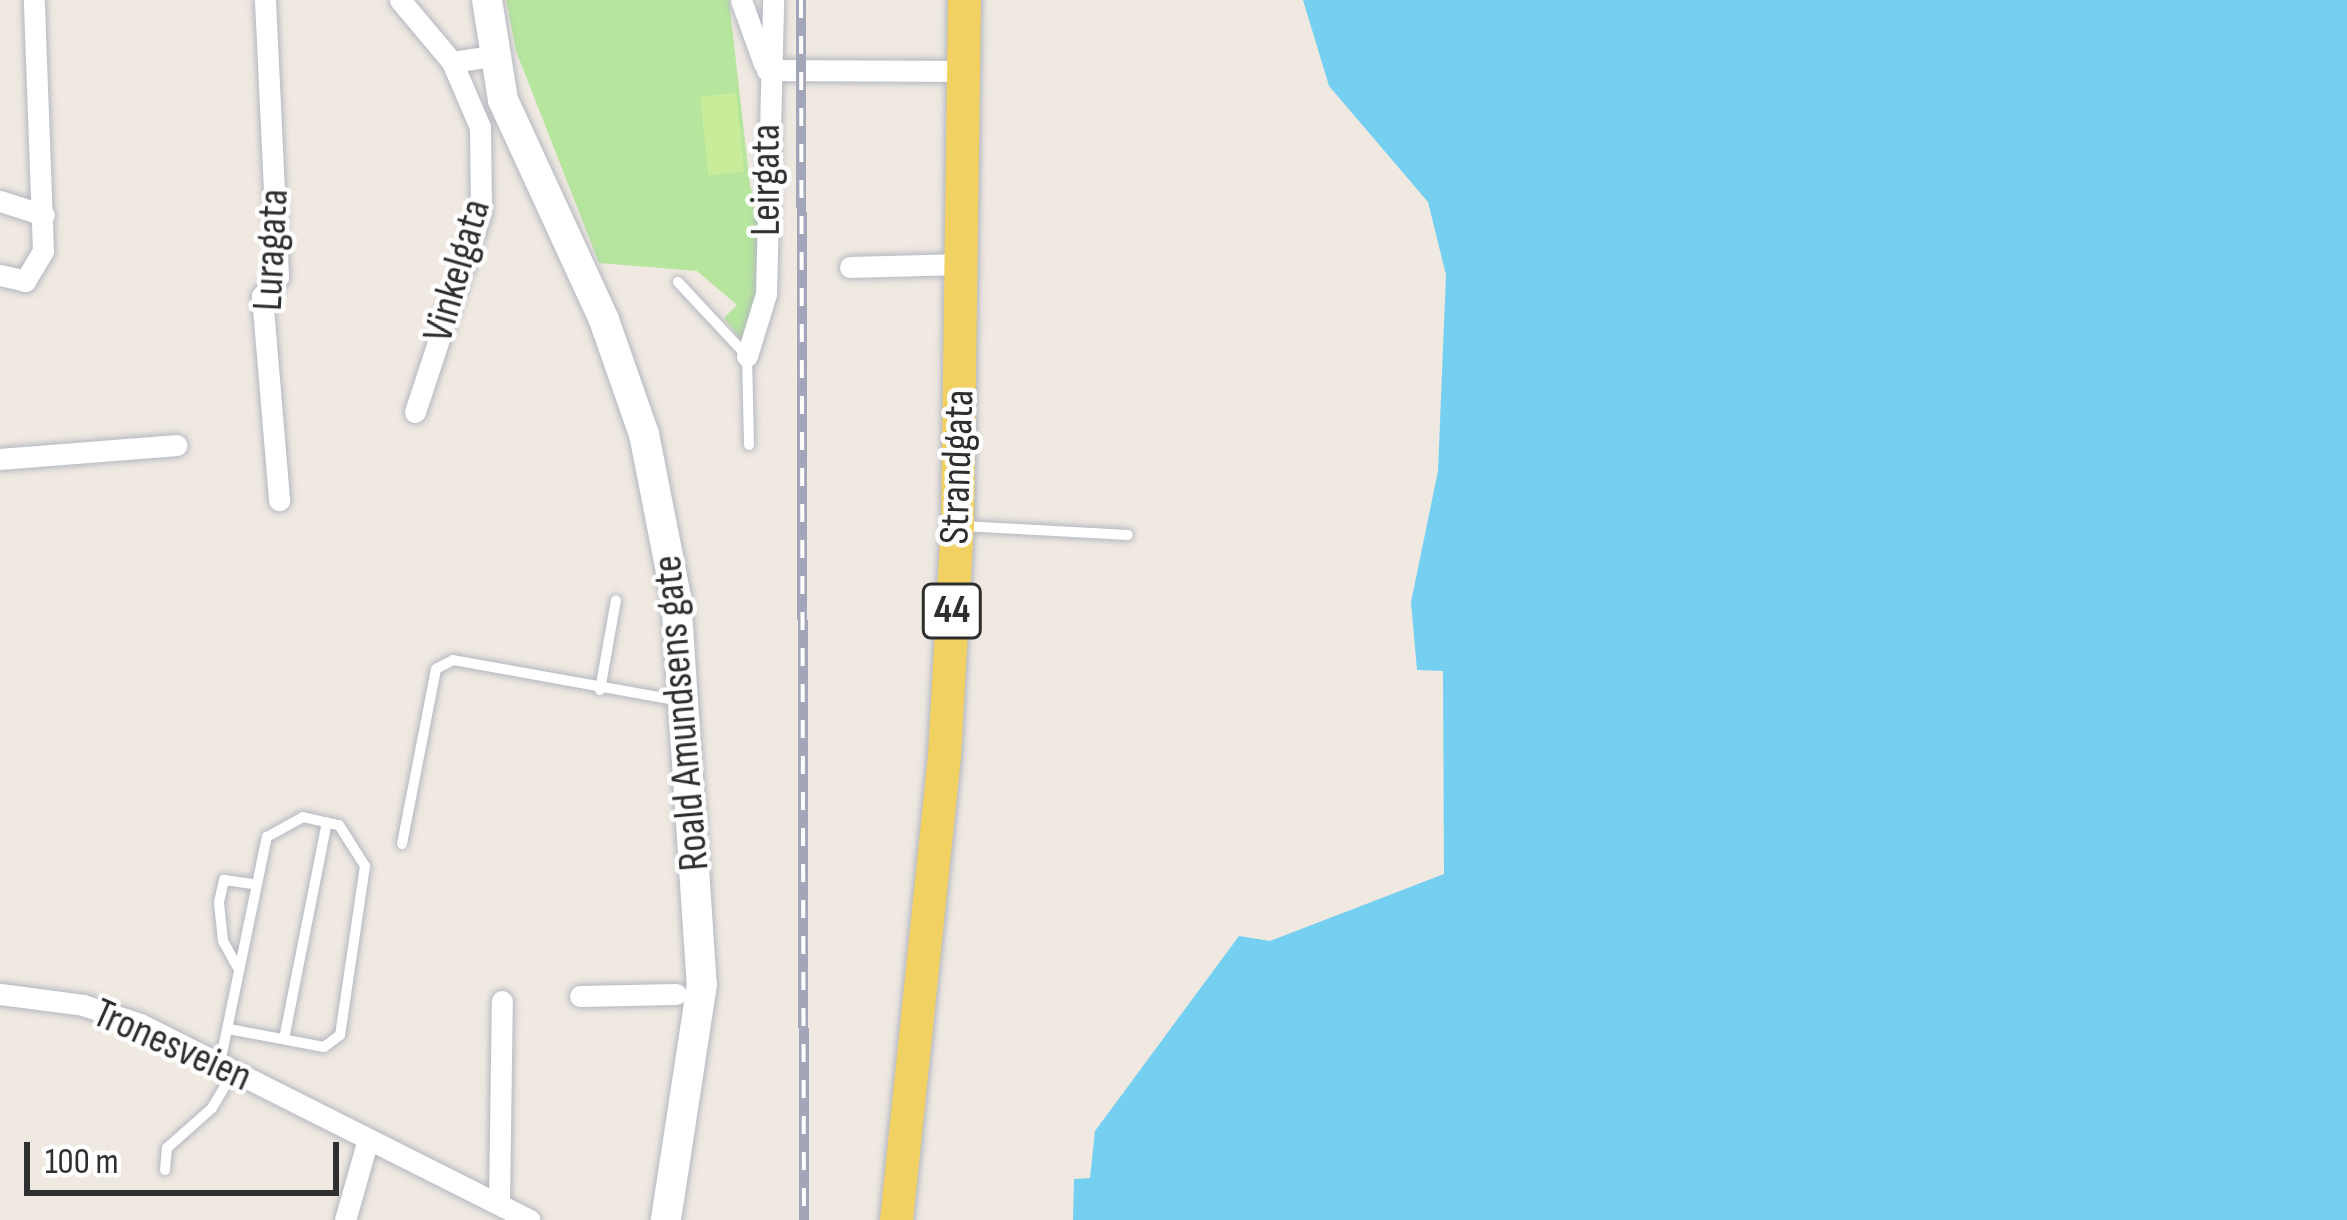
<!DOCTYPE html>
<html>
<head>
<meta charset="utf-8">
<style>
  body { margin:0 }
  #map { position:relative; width:2347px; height:1220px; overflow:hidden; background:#efe9e1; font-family:"Sofia Sans Condensed",sans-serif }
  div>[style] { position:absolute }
  .green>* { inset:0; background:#b6e59e }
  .pitch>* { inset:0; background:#c9ec9a; transform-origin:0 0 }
  .water>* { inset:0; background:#75cff0 }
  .roads { filter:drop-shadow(0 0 3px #b4b7c1) drop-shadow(0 0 3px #b4b7c1) }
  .lane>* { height:10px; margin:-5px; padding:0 5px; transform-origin:5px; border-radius:5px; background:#fff }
  .street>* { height:21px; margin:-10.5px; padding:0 10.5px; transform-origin:10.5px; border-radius:10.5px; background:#fff }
  .secondary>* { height:30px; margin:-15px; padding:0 15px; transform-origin:15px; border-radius:15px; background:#fff }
  .primary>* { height:33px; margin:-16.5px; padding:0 16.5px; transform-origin:16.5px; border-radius:16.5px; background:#f2d163 }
  .rail>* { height:10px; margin-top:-5px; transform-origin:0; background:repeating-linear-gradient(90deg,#fff 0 18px,#a3a6b8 0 36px); box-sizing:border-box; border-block:3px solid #a3a6b8 }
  span { translate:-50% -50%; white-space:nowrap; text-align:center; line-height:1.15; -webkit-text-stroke:9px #fff; paint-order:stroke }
  .shield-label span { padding:3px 9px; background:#fff; border:3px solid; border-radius:9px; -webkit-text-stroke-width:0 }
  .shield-label { font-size:39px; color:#2e2e2e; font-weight:700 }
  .street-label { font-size:42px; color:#2e2e2e }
  .scale { position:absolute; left:24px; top:1142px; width:315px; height:54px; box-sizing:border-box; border:6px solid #2e2e2e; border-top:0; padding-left:15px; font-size:36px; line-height:42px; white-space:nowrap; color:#2e2e2e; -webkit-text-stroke:9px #fff; paint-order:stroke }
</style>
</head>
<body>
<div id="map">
  <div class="green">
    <i style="clip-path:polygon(506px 0,729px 0,750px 185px,763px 232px,759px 295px,742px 340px,724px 318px,737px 305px,697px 271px,599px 263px,516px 51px)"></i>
  </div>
  <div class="pitch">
    <i style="left:736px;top:93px;width:79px;height:36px;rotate:84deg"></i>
  </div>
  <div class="water">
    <i style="clip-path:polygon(1303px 0,2347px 0,2347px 1220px,1073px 1220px,1074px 1179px,1090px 1178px,1095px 1131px,1239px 936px,1270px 941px,1444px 874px,1443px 671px,1417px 670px,1411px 602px,1438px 471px,1446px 275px,1428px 202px,1329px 86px)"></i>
  </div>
  <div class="roads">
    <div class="lane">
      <i style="left:678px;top:282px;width:101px;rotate:47deg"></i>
      <i style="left:747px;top:356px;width:89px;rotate:88.7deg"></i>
      <i style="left:963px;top:526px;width:165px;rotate:3.1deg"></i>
      <i style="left:600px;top:690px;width:91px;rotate:-79.9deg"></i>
      <i style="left:402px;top:844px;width:178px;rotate:-79deg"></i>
      <i style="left:436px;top:669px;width:19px;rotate:-28deg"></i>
      <i style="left:453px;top:660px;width:232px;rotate:10.2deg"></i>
      <i style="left:238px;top:968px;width:31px;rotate:-119deg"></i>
      <i style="left:223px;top:941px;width:39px;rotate:-96deg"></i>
      <i style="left:219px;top:902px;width:23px;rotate:-77deg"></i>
      <i style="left:224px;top:880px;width:29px;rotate:8deg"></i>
      <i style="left:284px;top:1039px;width:221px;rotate:-78.8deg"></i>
      <i style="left:220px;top:1063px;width:231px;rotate:-78.3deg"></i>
      <i style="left:267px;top:837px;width:41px;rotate:-29.1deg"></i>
      <i style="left:303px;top:817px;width:37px;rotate:13deg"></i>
      <i style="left:339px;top:825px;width:49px;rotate:57.6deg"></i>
      <i style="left:365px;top:866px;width:171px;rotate:98.4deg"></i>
      <i style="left:340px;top:1035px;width:20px;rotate:143deg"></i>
      <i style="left:324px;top:1047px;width:97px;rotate:-169.3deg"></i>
      <i style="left:165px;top:1170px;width:22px;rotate:-85deg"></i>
      <i style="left:167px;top:1148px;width:60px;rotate:-41.6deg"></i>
      <i style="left:212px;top:1108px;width:43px;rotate:-59.3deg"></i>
    </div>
    <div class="street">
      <i style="left:265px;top:0;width:277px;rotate:87.3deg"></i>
      <i style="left:278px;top:277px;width:25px;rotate:130deg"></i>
      <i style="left:262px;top:296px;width:205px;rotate:85.2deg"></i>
      <i style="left:400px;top:0;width:81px;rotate:50deg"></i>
      <i style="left:452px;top:62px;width:48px;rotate:-8.5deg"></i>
      <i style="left:741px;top:0;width:68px;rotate:70.2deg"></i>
      <i style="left:767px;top:70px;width:198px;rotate:0.3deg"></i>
      <i style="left:0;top:201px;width:46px;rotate:17.7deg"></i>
      <i style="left:850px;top:267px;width:112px;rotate:-1.5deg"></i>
      <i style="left:0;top:275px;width:26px;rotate:13deg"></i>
      <i style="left:25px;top:281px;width:35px;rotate:-59deg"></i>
      <i style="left:43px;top:251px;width:251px;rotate:-92.1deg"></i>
      <i style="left:747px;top:356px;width:65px;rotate:-73deg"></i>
      <i style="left:766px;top:294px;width:294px;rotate:-88.6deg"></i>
      <i style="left:415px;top:412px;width:212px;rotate:-71.8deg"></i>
      <i style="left:481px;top:211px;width:84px;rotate:-90.7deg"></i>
      <i style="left:480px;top:127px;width:71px;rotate:-113.3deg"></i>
      <i style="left:0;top:459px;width:177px;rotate:-4.5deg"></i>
      <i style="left:0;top:994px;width:84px;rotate:7.5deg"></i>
      <i style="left:83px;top:1005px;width:60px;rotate:18.4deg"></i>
      <i style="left:140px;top:1024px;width:436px;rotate:26.7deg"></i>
      <i style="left:580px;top:996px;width:96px;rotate:-1.2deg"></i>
      <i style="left:499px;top:1204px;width:203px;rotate:-89.2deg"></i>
      <i style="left:345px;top:1220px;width:84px;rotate:-74.1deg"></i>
    </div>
    <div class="secondary">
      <i style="left:487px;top:0;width:101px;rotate:80.9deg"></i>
      <i style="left:503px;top:100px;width:242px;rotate:65.3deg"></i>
      <i style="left:604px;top:320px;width:121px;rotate:70.7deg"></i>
      <i style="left:644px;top:434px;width:166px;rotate:78.9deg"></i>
      <i style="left:676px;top:597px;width:388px;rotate:86.2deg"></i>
      <i style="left:702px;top:984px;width:239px;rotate:98.7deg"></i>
    </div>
    <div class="primary">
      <i style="left:896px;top:1220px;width:467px;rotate:-84.1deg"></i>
      <i style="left:944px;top:755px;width:230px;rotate:-86.8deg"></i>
      <i style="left:957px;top:525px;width:525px;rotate:-89.24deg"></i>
    </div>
  </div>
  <div class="rail">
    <i style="left:801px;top:0;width:1220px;rotate:89.86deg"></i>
  </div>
  <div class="shield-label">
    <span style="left:952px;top:611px">44</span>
  </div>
  <div class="street-label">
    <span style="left:767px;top:180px;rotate:-90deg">Leirgata</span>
    <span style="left:272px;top:250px;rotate:-87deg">Luragata</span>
    <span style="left:458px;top:271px;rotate:-74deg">Vinkelgata</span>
    <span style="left:958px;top:467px;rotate:-88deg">Strandgata</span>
    <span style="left:682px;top:713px;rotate:-95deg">Roald Amundsens gate</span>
    <span style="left:172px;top:1046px;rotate:24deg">Tronesveien</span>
  </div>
  <div class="scale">100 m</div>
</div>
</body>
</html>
